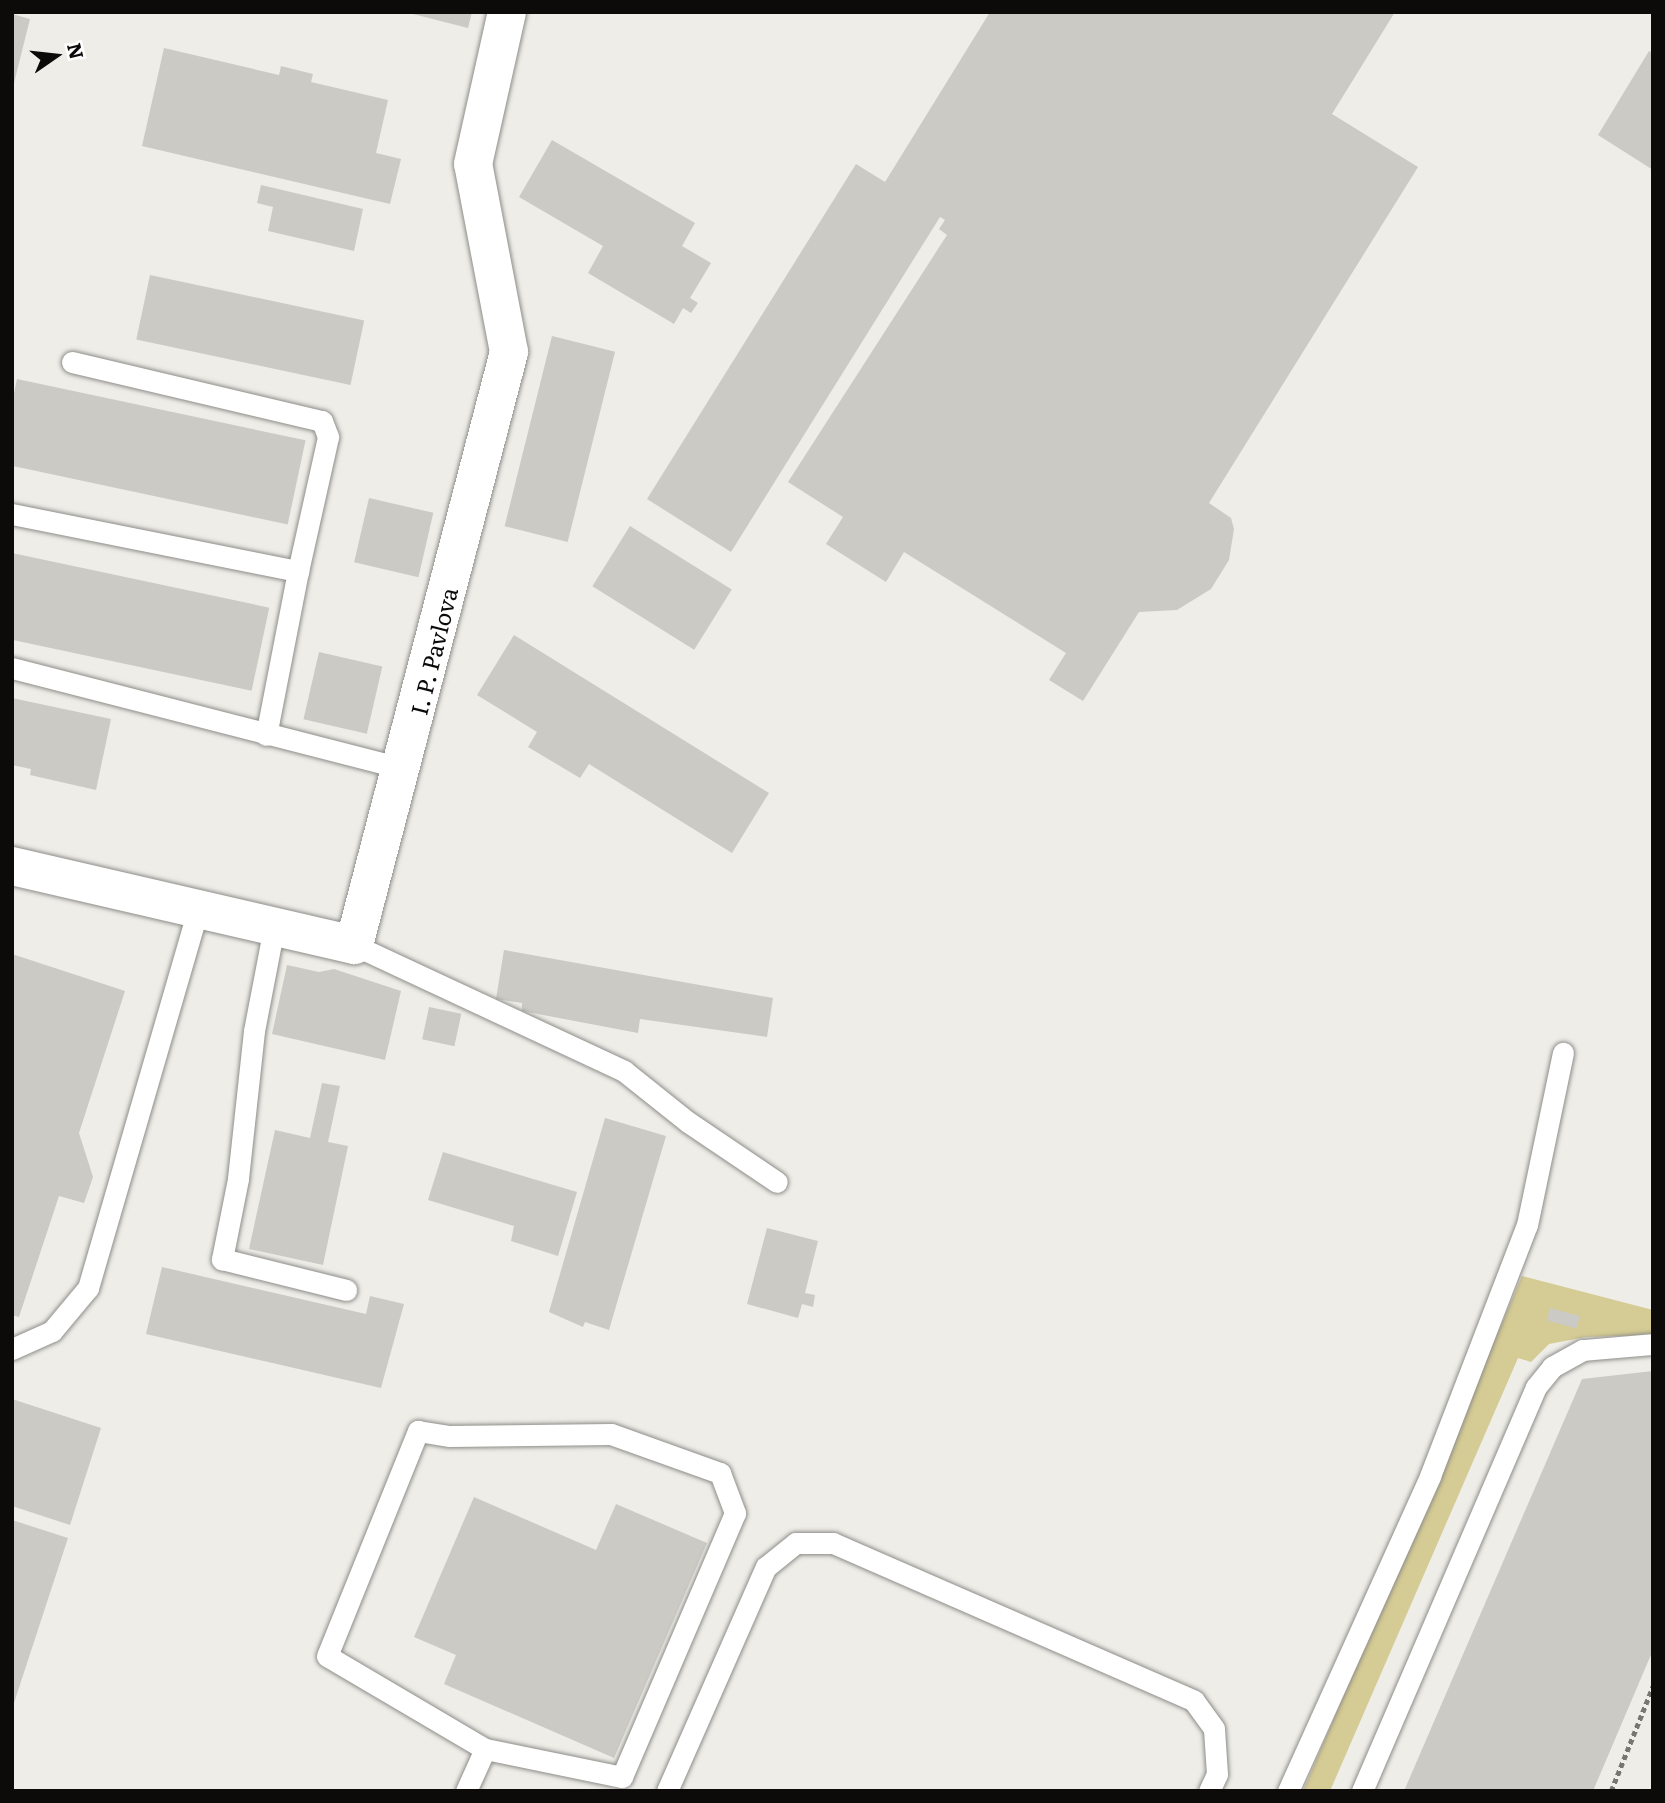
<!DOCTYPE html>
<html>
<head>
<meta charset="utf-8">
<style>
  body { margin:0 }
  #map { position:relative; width:1665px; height:1803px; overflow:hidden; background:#eeede8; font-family:Literata,serif }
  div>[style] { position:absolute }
  .green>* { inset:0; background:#d5cb94 }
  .building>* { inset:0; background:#cbcac5; transform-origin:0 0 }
  .path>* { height:4.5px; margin-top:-2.25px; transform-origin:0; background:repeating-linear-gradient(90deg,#777673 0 5px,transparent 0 8.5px) }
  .roads { filter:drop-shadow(0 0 2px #8e8d89) drop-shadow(0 0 2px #8e8d89) }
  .service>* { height:21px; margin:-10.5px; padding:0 10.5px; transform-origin:10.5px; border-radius:10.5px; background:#fff }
  .minor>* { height:38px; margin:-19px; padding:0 19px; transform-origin:19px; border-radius:19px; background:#fff }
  span { translate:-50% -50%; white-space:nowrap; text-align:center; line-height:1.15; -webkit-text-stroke:7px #fff; paint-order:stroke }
  .street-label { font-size:23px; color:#0c0b0a }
  .frame { position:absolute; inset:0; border:14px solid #0c0b0a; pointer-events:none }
  .north { position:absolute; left:21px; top:21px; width:70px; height:70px; -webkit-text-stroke:5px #fff; paint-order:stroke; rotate:76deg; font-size:19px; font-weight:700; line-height:28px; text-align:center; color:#0c0b0a }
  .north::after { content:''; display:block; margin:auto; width:24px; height:32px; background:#0c0b0a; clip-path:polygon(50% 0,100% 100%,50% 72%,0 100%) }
</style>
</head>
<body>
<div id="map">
  <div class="green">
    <i style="clip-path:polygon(1522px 1276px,1653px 1310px,1653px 1335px,1586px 1337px,1549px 1344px,1531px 1362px,1518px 1358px,1330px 1791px,1303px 1791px)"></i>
  </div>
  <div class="building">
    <i style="clip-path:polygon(405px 12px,472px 12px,468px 28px)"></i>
    <i style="clip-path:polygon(990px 12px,1395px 12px,1332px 114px,1418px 167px,1209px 503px,1231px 518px,1234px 529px,1229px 560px,1211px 589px,1177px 610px,1139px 612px,1083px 701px,1049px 680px,1066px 653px,904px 552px,886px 582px,826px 544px,843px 517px,788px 482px,947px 235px,939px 229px,945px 220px,940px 217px,731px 552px,647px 499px,856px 164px,885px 182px)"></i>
    <i style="clip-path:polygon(12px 14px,30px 19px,13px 87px,12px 87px)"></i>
    <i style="clip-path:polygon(164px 48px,279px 75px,281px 66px,313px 74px,311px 82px,388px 100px,376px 153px,401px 159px,390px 204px,142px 146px)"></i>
    <i style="clip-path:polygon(1649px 51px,1653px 53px,1653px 170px,1598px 135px)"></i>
    <i style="clip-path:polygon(552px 140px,695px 223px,682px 246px,711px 263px,690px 298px,698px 303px,691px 313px,683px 308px,674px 324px,588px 273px,603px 246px,519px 197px)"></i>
    <i style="clip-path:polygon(261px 185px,363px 209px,354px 251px,268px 231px,273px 207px,257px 203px)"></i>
    <i style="left:150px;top:275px;width:219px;height:66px;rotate:12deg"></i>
    <i style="left:552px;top:336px;width:65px;height:196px;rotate:14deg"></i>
    <i style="left:17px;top:379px;width:295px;height:86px;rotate:12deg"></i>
    <i style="left:369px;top:498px;width:66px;height:66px;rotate:13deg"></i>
    <i style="left:630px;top:526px;width:120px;height:71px;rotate:32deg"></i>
    <i style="left:12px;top:553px;width:263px;height:85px;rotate:12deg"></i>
    <i style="clip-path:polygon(514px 635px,769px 793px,732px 853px,589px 764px,580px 778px,528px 747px,537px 732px,477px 695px)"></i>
    <i style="left:319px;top:652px;width:65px;height:69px;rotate:13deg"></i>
    <i style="clip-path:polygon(12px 698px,111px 719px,96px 790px,30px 775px,31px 769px,12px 765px)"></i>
    <i style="clip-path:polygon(504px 950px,773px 998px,767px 1037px,640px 1019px,638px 1033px,522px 1011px,522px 1003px,496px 999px)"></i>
    <i style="clip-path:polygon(12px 954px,125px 991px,79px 1133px,93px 1177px,84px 1203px,59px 1196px,19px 1317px,12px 1315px)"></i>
    <i style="clip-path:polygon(287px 965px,319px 972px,334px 969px,401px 991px,385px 1060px,272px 1034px)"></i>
    <i style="left:429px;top:1007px;width:33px;height:33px;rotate:12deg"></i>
    <i style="clip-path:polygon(322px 1083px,340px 1086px,328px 1142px,348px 1146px,323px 1265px,249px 1249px,275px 1130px,310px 1138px)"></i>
    <i style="clip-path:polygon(605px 1118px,666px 1136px,609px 1330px,585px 1322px,583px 1327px,549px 1312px)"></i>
    <i style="clip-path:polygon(443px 1152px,577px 1192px,558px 1256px,511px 1241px,514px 1226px,428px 1200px)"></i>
    <i style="clip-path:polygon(767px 1228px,818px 1241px,805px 1293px,815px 1295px,813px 1307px,802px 1304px,798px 1318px,747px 1304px)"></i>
    <i style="clip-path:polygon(162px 1267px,366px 1314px,370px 1296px,404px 1304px,381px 1388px,146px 1334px)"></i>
    <i style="left:1550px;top:1308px;width:31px;height:13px;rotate:15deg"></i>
    <i style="clip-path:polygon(1653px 1371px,1653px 1650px,1593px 1791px,1404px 1791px,1582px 1379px)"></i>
    <i style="clip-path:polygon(12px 1399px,101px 1428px,70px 1525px,12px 1506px)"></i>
    <i style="clip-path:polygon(474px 1497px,596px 1550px,616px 1504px,707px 1543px,614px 1758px,444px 1684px,456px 1655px,414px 1637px)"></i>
    <i style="clip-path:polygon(12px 1520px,68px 1538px,13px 1706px,12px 1706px)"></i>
  </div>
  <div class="path">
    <i style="left:1611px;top:1791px;width:113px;rotate:-68.2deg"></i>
  </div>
  <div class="roads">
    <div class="service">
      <i style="left:72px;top:362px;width:257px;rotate:13.3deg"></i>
      <i style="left:322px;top:421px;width:17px;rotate:69deg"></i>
      <i style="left:328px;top:437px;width:137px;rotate:102.6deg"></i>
      <i style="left:12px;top:514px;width:292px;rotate:11.3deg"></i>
      <i style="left:298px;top:571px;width:167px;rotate:101deg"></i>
      <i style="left:12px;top:668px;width:405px;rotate:14.4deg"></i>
      <i style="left:274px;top:927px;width:106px;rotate:100.9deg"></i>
      <i style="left:254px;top:1031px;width:149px;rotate:96.2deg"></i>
      <i style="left:238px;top:1179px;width:82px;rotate:101.3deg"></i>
      <i style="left:222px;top:1259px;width:128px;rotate:14deg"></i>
      <i style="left:354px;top:945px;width:298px;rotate:25deg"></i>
      <i style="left:624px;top:1071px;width:82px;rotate:38.6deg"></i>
      <i style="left:688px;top:1122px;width:107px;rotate:34deg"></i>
      <i style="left:12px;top:1349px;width:44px;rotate:-24.2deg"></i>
      <i style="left:52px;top:1331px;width:56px;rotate:-50.1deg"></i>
      <i style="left:88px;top:1288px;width:395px;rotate:-73.8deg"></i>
      <i style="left:466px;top:1791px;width:46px;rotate:-65.7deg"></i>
      <i style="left:485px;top:1749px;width:183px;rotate:-149.5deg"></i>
      <i style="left:327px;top:1656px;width:243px;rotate:-68deg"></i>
      <i style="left:418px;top:1431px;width:32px;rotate:9deg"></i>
      <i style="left:450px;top:1436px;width:161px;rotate:-0.7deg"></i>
      <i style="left:611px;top:1434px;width:116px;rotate:19.7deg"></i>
      <i style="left:720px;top:1473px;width:43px;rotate:69.4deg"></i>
      <i style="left:735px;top:1513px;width:287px;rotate:113.2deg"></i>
      <i style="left:622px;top:1777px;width:140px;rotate:-168.4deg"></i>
      <i style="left:667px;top:1791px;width:245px;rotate:-66.2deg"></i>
      <i style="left:766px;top:1567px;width:38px;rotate:-39deg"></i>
      <i style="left:796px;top:1543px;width:37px"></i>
      <i style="left:833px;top:1543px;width:394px;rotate:23.6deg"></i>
      <i style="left:1194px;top:1701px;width:34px;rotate:54deg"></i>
      <i style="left:1214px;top:1729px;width:45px;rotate:86.2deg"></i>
      <i style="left:1217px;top:1774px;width:19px;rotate:115deg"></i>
      <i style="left:1288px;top:1791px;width:346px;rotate:-65.7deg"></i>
      <i style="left:1430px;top:1476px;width:269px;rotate:-68.9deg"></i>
      <i style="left:1527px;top:1225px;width:176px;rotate:-78.2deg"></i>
      <i style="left:1362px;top:1791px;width:440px;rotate:-66.7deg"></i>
      <i style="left:1536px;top:1387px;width:26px;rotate:-51deg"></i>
      <i style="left:1552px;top:1367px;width:35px;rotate:-29deg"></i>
      <i style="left:1583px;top:1350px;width:70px;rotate:-4.9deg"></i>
    </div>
    <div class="minor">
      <i style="left:12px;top:866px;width:351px;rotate:13deg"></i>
      <i style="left:354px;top:945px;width:613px;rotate:-75.35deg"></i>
      <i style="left:509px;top:352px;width:191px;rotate:-100.8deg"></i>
      <i style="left:473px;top:164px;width:156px;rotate:-77.4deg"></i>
    </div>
  </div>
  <div class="street-label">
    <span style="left:433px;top:651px;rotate:-76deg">I. P. Pavlova</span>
  </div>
  <div class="frame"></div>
  <div class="north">N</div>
</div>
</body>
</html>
